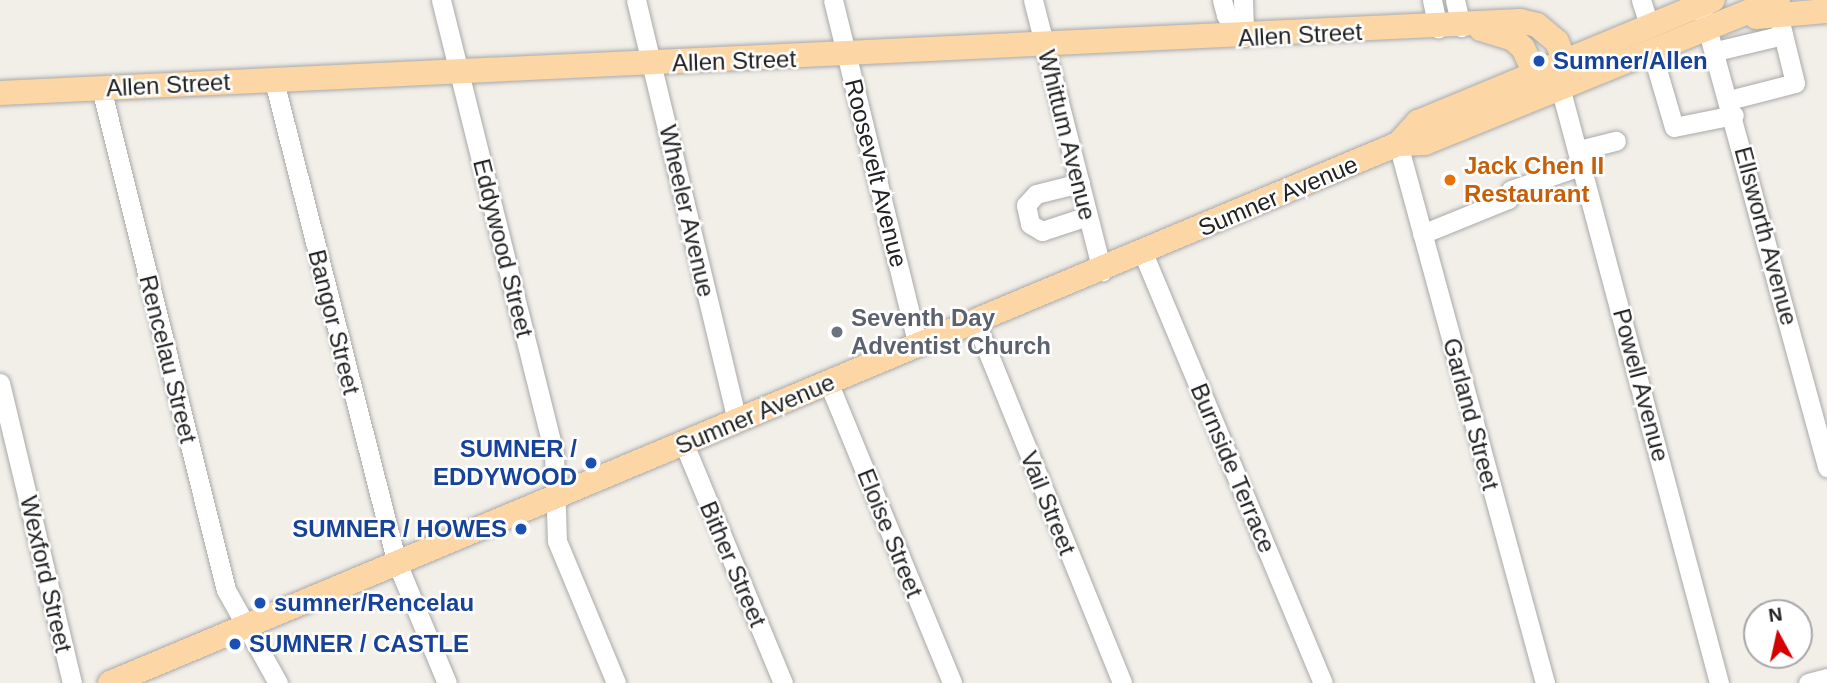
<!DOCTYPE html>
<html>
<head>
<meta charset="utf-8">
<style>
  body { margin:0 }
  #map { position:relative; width:1827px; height:683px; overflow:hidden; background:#f2efe9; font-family:Helvetica,sans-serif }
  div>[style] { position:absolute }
  .roads { filter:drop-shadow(0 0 2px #a9a9a9) drop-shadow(0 0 2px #a9a9a9) }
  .minor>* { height:19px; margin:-9.5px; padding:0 9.5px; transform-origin:9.5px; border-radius:9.5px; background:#fff }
  .major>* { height:24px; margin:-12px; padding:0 12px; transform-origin:12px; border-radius:12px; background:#fcd6a4 }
  .dots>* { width:19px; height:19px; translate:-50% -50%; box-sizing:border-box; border:4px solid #fff; border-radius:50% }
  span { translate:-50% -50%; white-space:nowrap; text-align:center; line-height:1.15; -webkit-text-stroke:5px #fff; paint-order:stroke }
  .street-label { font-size:24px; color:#222 }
  .transit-label { font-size:24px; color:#164399; font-weight:700 }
  .left { translate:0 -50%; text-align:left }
  .right { translate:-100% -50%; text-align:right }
  .food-label { font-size:24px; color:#c56008; font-weight:700 }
  .worship-label { font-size:24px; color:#5b616d; font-weight:700 }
  .north { position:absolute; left:1743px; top:599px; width:70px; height:70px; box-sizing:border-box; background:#fff; border:2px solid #a7a7a7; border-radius:50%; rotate:352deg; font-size:19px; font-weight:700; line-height:28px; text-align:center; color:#222 }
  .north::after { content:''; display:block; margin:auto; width:24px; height:32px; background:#d40000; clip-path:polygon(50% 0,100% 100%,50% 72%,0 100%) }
</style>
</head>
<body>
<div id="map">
  <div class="roads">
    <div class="minor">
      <i style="left:441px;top:0;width:468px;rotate:76deg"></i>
      <i style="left:554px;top:454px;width:87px;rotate:88deg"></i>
      <i style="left:557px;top:541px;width:154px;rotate:67.4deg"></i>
      <i style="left:636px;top:0;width:434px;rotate:76.5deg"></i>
      <i style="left:833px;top:0;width:356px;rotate:76.2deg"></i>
      <i style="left:1033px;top:0;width:280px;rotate:75.7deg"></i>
      <i style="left:1222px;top:0;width:16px;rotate:75deg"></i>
      <i style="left:1226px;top:15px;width:28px;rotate:51deg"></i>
      <i style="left:1243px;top:0;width:37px;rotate:88deg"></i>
      <i style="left:1432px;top:0;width:29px;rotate:78deg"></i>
      <i style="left:1455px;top:0;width:28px;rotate:77deg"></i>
      <i style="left:1641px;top:0;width:25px;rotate:72deg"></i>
      <i style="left:1704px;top:17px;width:467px;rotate:74.7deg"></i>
      <i style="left:1651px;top:49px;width:81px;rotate:73.6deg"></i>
      <i style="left:1674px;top:127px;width:61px;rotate:-11.3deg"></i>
      <i style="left:1716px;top:51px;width:69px;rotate:-13.4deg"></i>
      <i style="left:274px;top:81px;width:497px;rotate:75.7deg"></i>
      <i style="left:397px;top:563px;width:130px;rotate:67.4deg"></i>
      <i style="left:1560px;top:87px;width:617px;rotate:75.06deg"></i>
      <i style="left:101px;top:88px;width:517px;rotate:76.02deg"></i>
      <i style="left:226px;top:590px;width:107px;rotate:60.8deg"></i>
      <i style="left:1729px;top:100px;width:68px;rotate:-14.4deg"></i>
      <i style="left:1795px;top:83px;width:71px;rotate:-103.8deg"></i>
      <i style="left:1398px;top:144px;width:559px;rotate:74.74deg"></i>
      <i style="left:1579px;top:150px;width:38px;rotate:-14deg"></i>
      <i style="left:1080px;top:183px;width:45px;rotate:166deg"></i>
      <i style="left:1036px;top:194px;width:15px;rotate:132deg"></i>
      <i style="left:1026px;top:205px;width:19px;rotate:78deg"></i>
      <i style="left:1030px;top:224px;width:14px;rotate:30deg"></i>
      <i style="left:1042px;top:231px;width:48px;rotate:-18.1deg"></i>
      <i style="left:1422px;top:234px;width:93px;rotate:-22.1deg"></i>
      <i style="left:1508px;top:199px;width:9px;rotate:-72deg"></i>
      <i style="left:1511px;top:190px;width:76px;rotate:-19.1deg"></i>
      <i style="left:1143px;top:253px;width:466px;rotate:67.3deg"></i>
      <i style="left:976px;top:323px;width:388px;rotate:67.9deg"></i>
      <i style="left:0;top:383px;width:309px;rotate:76.5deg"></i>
      <i style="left:829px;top:384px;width:323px;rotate:67.6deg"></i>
      <i style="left:684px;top:444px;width:259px;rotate:67.5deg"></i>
      <i style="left:1808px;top:683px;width:20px;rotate:-15deg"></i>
    </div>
    <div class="major">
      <i style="left:1756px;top:17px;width:71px;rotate:-4.8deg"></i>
      <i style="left:1481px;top:29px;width:34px;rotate:17deg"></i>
      <i style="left:1513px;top:39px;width:13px;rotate:42deg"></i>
      <i style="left:1523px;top:48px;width:26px;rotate:65deg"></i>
      <i style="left:1534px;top:72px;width:16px;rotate:30deg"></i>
      <i style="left:0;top:93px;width:1522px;rotate:-2.71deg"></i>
      <i style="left:1520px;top:21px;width:17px;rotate:13deg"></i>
      <i style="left:1537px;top:25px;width:26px;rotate:40deg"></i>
      <i style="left:1557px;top:42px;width:18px;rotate:68deg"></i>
      <i style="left:1564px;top:59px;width:28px;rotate:98deg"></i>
      <i style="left:1398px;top:144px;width:30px;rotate:-48deg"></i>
      <i style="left:1418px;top:122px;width:319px;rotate:-22.5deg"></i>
      <i style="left:110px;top:683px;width:1396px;rotate:-22.71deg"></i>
      <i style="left:1398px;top:144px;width:27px;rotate:-2deg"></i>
      <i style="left:1425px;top:143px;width:381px;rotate:-22.1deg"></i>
    </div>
  </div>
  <div class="dots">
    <i style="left:1539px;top:61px;background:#1a4fb4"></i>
    <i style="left:1450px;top:180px;background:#e8710a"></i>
    <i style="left:837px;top:332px;background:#6b7280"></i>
    <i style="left:591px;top:463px;background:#1a4fb4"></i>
    <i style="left:521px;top:529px;background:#1a4fb4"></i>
    <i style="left:260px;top:603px;background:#1a4fb4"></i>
    <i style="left:235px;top:644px;background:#1a4fb4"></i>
  </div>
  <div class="street-label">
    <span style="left:1300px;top:35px;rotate:-3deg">Allen Street</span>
    <span style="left:734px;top:61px;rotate:-2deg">Allen Street</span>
    <span style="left:168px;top:85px;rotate:-3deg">Allen Street</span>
    <span style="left:1067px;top:135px;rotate:76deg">Whittum Avenue</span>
    <span style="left:876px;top:173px;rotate:76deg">Roosevelt Avenue</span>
    <span style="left:1278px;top:196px;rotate:-23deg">Sumner Avenue</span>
    <span style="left:687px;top:211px;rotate:77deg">Wheeler Avenue</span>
    <span style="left:1766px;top:236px;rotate:75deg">Ellsworth Avenue</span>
    <span style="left:503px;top:248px;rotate:76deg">Eddywood Street</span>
    <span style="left:334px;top:322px;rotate:76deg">Bangor Street</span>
    <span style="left:168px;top:359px;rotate:76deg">Rencelau Street</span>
    <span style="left:1641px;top:385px;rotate:75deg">Powell Avenue</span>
    <span style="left:755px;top:414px;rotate:-23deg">Sumner Avenue</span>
    <span style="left:1471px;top:414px;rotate:75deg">Garland Street</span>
    <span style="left:1233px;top:468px;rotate:67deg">Burnside Terrace</span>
    <span style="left:1048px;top:503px;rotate:68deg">Vail Street</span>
    <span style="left:890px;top:533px;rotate:68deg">Eloise Street</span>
    <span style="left:733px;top:564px;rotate:67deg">Bither Street</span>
    <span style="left:46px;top:574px;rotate:77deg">Wexford Street</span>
  </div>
  <div class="transit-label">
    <span class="left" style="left:1553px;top:61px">Sumner/Allen</span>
    <span class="right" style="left:577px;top:463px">SUMNER /<br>EDDYWOOD</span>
    <span class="right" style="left:507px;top:529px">SUMNER / HOWES</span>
    <span class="left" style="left:274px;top:603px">sumner/Rencelau</span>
    <span class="left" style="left:249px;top:644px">SUMNER / CASTLE</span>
  </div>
  <div class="food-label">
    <span class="left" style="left:1464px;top:180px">Jack Chen II<br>Restaurant</span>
  </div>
  <div class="worship-label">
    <span class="left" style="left:851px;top:332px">Seventh Day<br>Adventist Church</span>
  </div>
  <div class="north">N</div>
</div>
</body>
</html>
